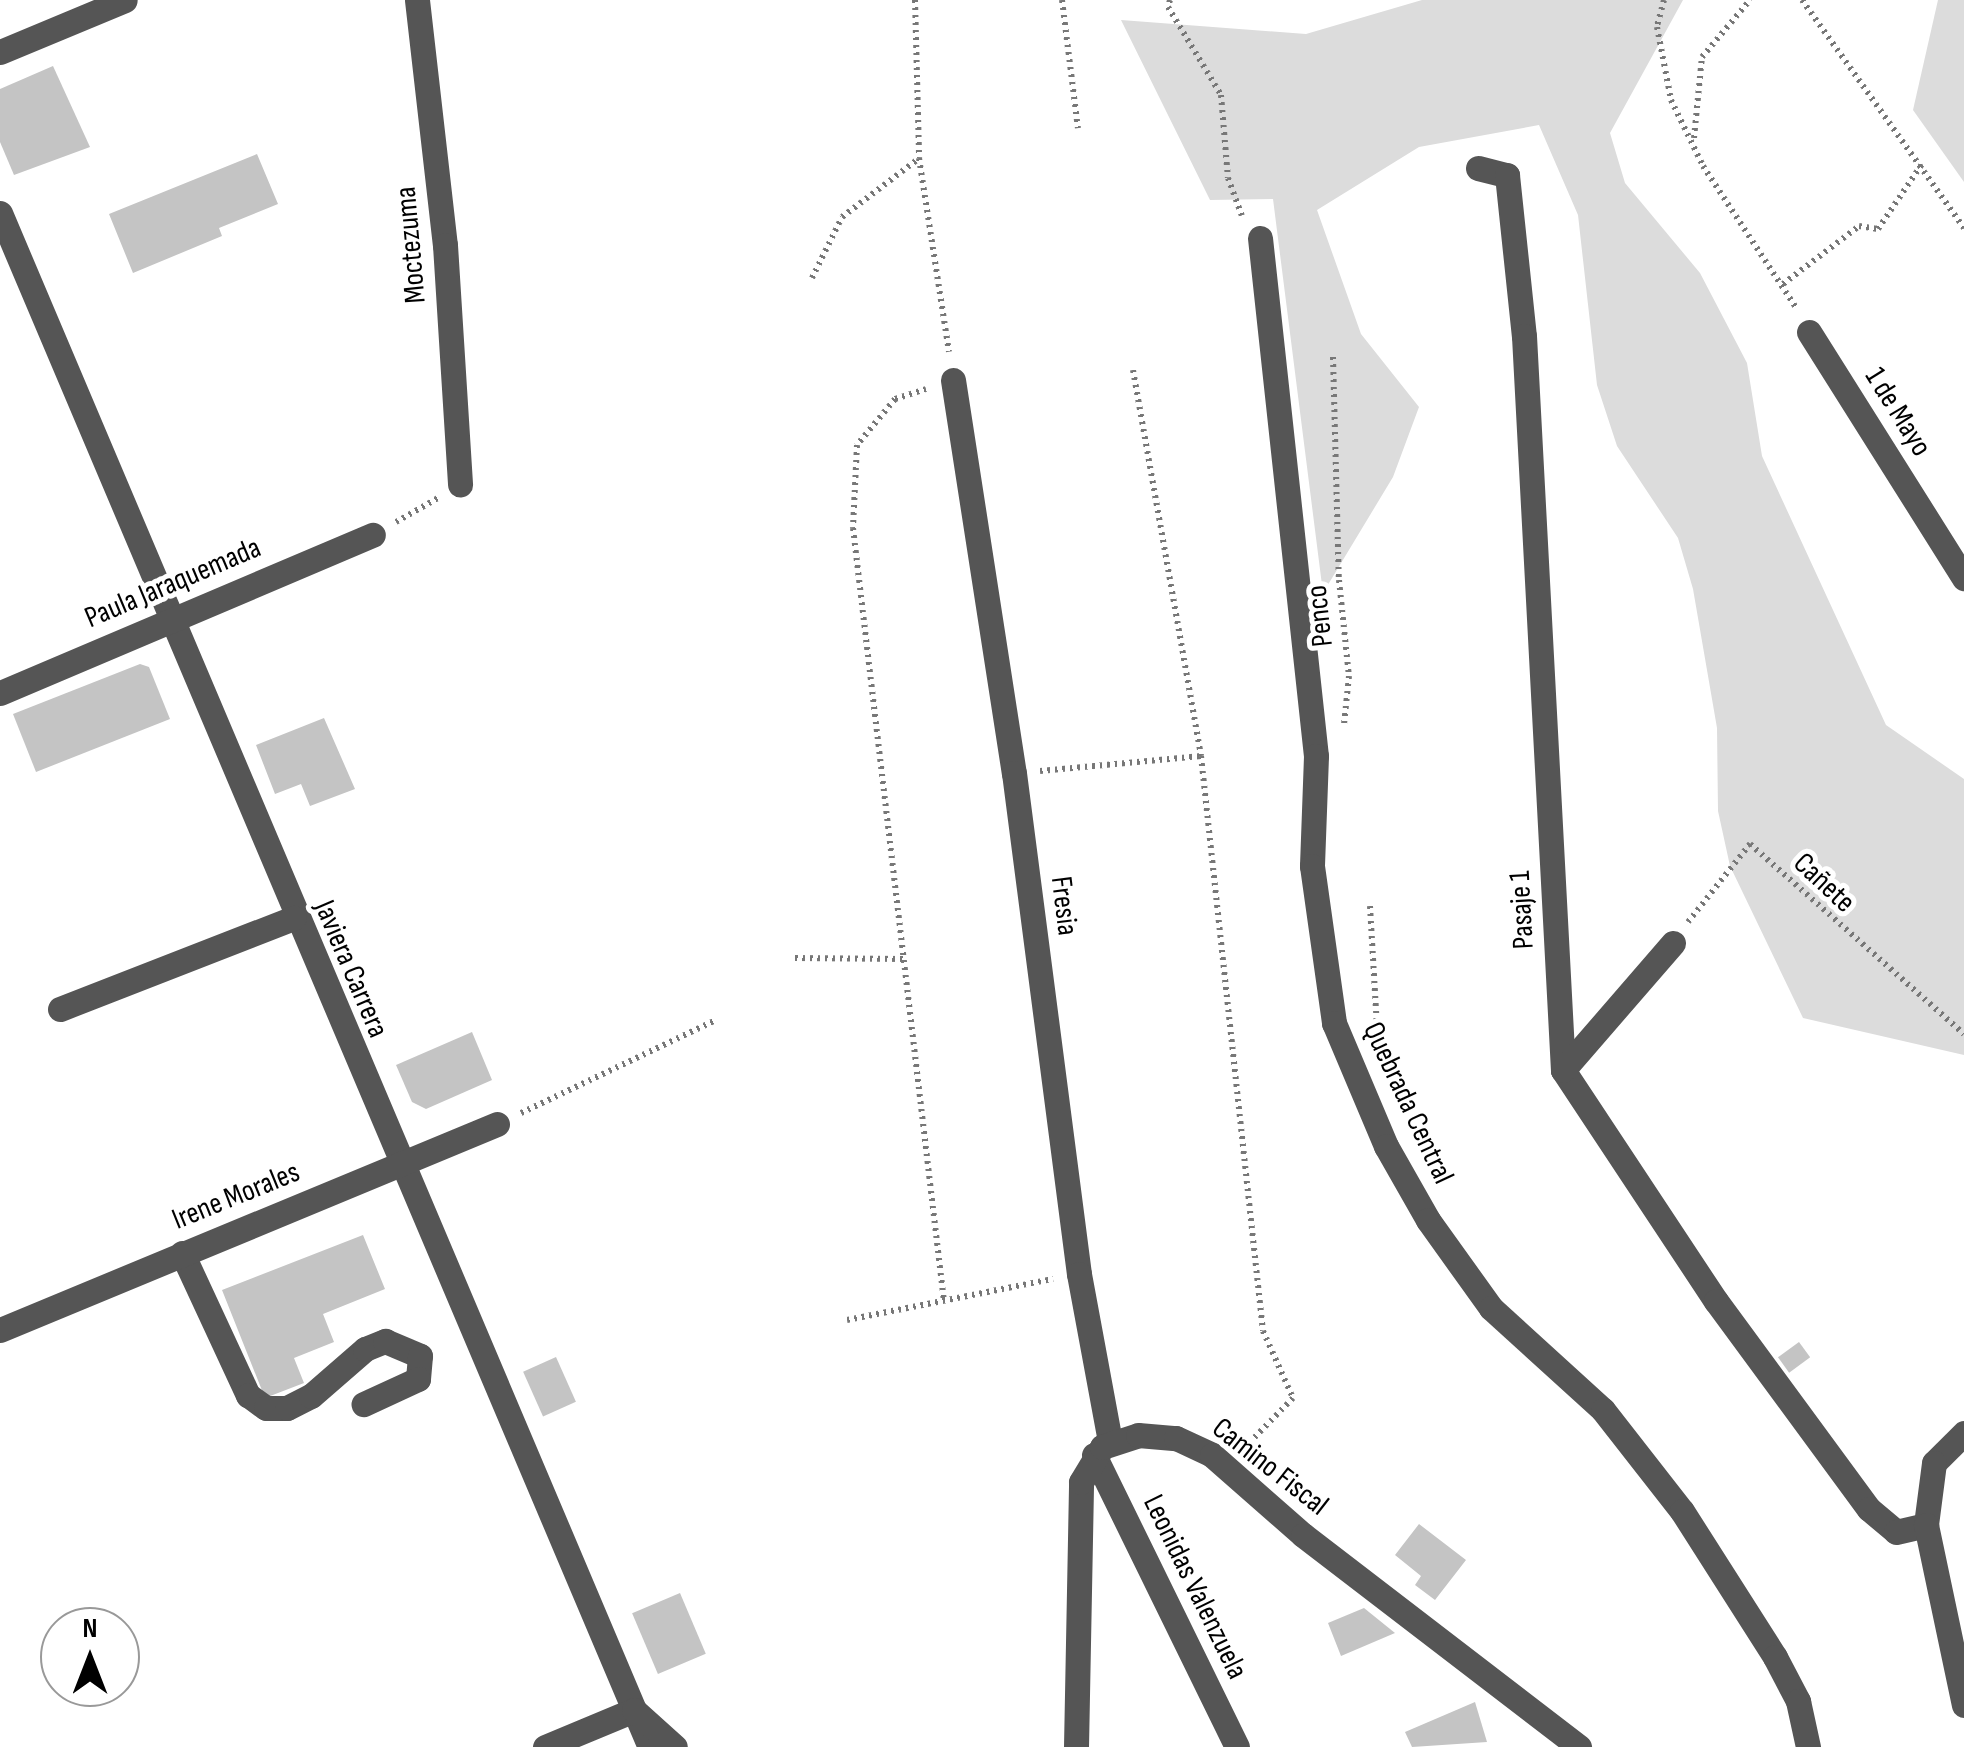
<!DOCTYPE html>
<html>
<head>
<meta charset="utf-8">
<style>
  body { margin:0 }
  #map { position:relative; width:1964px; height:1747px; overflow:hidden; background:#fff; font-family:"Sofia Sans Condensed",sans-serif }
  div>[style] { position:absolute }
  .green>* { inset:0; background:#dcdcdc }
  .building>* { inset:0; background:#c4c4c4; transform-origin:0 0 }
  .path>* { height:6px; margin-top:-3px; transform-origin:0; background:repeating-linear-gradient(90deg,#777 0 2.5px,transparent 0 7.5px) }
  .minor>* { height:25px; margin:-12.5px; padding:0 12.5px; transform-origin:12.5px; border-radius:12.5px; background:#555 }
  span { translate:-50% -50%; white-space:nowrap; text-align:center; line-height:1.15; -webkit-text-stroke:10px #fff; paint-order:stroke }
  .street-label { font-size:30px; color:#000 }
  .north { position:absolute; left:40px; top:1607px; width:100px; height:100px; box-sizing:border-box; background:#fff; border:2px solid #999; border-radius:50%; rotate:0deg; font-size:28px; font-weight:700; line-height:40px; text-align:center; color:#000 }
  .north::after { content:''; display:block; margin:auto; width:35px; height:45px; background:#000; clip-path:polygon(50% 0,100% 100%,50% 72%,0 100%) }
</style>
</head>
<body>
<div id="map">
  <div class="green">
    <i style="clip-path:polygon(1422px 0,1683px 0,1610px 133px,1625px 183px,1700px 273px,1747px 363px,1762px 456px,1886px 725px,1964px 779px,1964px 1055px,1803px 1018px,1730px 866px,1718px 811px,1717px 728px,1693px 589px,1678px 538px,1617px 446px,1597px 385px,1578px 215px,1539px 125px,1419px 147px,1317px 210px,1361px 334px,1419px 407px,1393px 477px,1323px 593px,1273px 199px,1210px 200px,1121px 20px,1306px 34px)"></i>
    <i style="clip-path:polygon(1938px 0,1964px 0,1964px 182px,1913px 110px)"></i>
  </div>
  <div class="building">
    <i style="clip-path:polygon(53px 66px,90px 147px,14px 175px,0 142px,0 89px)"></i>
    <i style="clip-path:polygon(257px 154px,278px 204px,219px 228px,222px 236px,133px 273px,109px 214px)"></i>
    <i style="clip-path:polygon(140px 664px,149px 667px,170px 719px,36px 772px,13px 714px)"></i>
    <i style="clip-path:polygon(324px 718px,355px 789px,310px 806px,301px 784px,275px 794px,256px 745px)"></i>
    <i style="clip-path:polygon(472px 1032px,492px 1080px,426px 1109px,412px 1102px,396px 1065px)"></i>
    <i style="clip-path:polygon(363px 1235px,385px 1289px,323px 1314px,334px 1342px,294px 1358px,304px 1383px,265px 1398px,222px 1290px)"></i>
    <i style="left:1799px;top:1342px;width:19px;height:26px;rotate:54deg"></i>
    <i style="left:556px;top:1357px;width:49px;height:36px;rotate:66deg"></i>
    <i style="clip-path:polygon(1419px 1524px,1466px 1560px,1435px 1600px,1415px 1585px,1421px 1576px,1395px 1555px)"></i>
    <i style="left:680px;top:1593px;width:66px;height:52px;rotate:67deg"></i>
    <i style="clip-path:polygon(1364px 1608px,1395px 1633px,1341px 1656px,1328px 1623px)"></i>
    <i style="clip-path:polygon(1475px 1702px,1487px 1742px,1412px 1747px,1405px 1732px)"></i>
  </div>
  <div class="path">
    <i style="left:915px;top:0;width:158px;rotate:88.5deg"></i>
    <i style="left:919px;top:158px;width:196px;rotate:81.2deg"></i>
    <i style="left:1062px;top:0;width:129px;rotate:82.9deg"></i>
    <i style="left:1170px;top:0;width:7px;rotate:106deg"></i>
    <i style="left:1168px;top:7px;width:103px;rotate:58.9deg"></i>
    <i style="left:1221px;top:95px;width:83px;rotate:85.2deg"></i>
    <i style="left:1228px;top:178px;width:40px;rotate:69.8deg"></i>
    <i style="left:1664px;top:0;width:28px;rotate:105deg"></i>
    <i style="left:1657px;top:27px;width:74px;rotate:79.1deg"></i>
    <i style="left:1671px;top:100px;width:73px;rotate:64.1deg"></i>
    <i style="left:1703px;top:166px;width:168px;rotate:56.7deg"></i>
    <i style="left:1802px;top:0;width:280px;rotate:54.6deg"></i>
    <i style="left:1694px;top:138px;width:81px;rotate:-84.4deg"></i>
    <i style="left:1702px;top:57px;width:75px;rotate:-49.9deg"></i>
    <i style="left:812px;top:278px;width:68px;rotate:-63.8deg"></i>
    <i style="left:842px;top:217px;width:96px;rotate:-37.3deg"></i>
    <i style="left:1783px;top:284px;width:96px;rotate:-37.3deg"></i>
    <i style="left:1859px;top:226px;width:19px;rotate:9deg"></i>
    <i style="left:1878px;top:229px;width:78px;rotate:-55.9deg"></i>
    <i style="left:1333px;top:357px;width:223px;rotate:88.5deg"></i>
    <i style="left:1339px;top:580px;width:97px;rotate:84.1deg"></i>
    <i style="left:1349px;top:676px;width:48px;rotate:95.9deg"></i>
    <i style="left:1133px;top:370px;width:392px;rotate:80deg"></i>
    <i style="left:1201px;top:756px;width:578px;rotate:83.85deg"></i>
    <i style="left:1263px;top:1331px;width:73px;rotate:65.9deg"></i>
    <i style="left:1293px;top:1398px;width:69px;rotate:134.4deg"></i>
    <i style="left:926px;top:389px;width:33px;rotate:162deg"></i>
    <i style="left:895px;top:399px;width:60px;rotate:129.6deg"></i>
    <i style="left:857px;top:445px;width:83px;rotate:92.8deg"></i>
    <i style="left:853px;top:528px;width:778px;rotate:83.29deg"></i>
    <i style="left:396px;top:522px;width:48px;rotate:-29.7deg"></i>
    <i style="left:1040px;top:771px;width:162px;rotate:-5.3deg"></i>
    <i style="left:1370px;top:906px;width:138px;rotate:86.7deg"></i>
    <i style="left:1688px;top:922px;width:100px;rotate:-51.5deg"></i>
    <i style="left:1750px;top:844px;width:286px;rotate:41.6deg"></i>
    <i style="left:795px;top:958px;width:109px;rotate:0.5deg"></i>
    <i style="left:521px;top:1113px;width:216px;rotate:-25.5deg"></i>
    <i style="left:847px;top:1320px;width:210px;rotate:-11.3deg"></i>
  </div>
  <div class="minor">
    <i style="left:417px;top:0;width:247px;rotate:83.5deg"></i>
    <i style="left:445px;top:245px;width:240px;rotate:86.4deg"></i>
    <i style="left:0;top:52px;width:135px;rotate:-22.6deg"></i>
    <i style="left:1478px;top:168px;width:30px;rotate:14deg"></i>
    <i style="left:1507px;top:175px;width:162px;rotate:84deg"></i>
    <i style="left:1524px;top:336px;width:735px;rotate:86.96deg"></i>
    <i style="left:1563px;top:1070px;width:277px;rotate:56.5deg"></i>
    <i style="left:1716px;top:1301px;width:258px;rotate:53.7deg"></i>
    <i style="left:1869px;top:1509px;width:35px;rotate:40deg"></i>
    <i style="left:1896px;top:1532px;width:31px;rotate:-13deg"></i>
    <i style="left:0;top:213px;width:1666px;rotate:67.04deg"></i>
    <i style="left:1260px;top:238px;width:521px;rotate:83.83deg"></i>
    <i style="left:1316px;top:756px;width:110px;rotate:92.1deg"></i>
    <i style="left:1312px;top:866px;width:159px;rotate:82deg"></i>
    <i style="left:1334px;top:1023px;width:134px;rotate:67.1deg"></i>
    <i style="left:1386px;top:1146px;width:85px;rotate:60.4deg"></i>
    <i style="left:1428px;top:1220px;width:108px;rotate:54.4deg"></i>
    <i style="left:1491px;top:1308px;width:151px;rotate:42.3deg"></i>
    <i style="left:1603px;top:1410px;width:128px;rotate:52deg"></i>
    <i style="left:1682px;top:1511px;width:173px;rotate:57.5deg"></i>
    <i style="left:1775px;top:1657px;width:50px;rotate:62.4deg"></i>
    <i style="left:1798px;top:1701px;width:47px;rotate:77.7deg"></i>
    <i style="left:1809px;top:332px;width:291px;rotate:57.8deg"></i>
    <i style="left:953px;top:380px;width:398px;rotate:81.2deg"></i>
    <i style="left:1014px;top:773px;width:505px;rotate:82.61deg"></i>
    <i style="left:1079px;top:1274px;width:170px;rotate:79.5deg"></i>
    <i style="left:0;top:693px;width:405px;rotate:-23deg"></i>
    <i style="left:60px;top:1009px;width:251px;rotate:-21.3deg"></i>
    <i style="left:1563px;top:1070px;width:168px;rotate:-49.1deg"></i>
    <i style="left:182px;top:1253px;width:157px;rotate:65.1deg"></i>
    <i style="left:248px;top:1395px;width:22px;rotate:36deg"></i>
    <i style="left:266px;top:1408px;width:21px"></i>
    <i style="left:287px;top:1408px;width:27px;rotate:-27deg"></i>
    <i style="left:311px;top:1396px;width:72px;rotate:-41deg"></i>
    <i style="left:365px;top:1349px;width:22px;rotate:-22deg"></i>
    <i style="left:385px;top:1341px;width:38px;rotate:23deg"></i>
    <i style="left:420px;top:1356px;width:23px;rotate:95deg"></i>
    <i style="left:418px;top:1379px;width:60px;rotate:155.2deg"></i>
    <i style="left:0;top:1330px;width:538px;rotate:-22.51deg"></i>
    <i style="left:1964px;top:1433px;width:42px;rotate:135deg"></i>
    <i style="left:1934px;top:1463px;width:63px;rotate:97.4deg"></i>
    <i style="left:1926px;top:1525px;width:184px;rotate:78.1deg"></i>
    <i style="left:1094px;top:1455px;width:325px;rotate:63.9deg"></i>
    <i style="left:545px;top:1747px;width:96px;rotate:-22.6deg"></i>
    <i style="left:634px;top:1710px;width:55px;rotate:42.1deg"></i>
    <i style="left:1076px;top:1747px;width:265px;rotate:-88.9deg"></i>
    <i style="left:1081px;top:1482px;width:41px;rotate:-59deg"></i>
    <i style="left:1102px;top:1447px;width:38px;rotate:-18deg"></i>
    <i style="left:1138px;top:1435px;width:38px;rotate:5deg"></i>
    <i style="left:1176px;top:1438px;width:40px;rotate:25deg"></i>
    <i style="left:1212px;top:1455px;width:121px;rotate:41.3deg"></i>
    <i style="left:1303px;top:1535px;width:348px;rotate:37.5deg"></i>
  </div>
  <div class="street-label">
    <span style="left:411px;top:245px;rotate:-95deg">Moctezuma</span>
    <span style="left:1898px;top:412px;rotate:58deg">1 de Mayo</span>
    <span style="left:173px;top:583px;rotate:-23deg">Paula Jaraquemada</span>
    <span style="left:1320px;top:616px;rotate:-96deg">Penco</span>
    <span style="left:1824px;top:883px;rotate:43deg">Cañete</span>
    <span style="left:1064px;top:906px;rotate:83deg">Fresia</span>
    <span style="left:1522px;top:910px;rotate:-93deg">Pasaje 1</span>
    <span style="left:351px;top:969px;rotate:67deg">Javiera Carrera</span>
    <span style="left:1408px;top:1103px;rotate:65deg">Quebrada Central</span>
    <span style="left:236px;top:1196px;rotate:-22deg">Irene Morales</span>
    <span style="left:1270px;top:1467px;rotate:38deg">Camino Fiscal</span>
    <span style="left:1195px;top:1587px;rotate:64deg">Leonidas Valenzuela</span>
  </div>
  <div class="north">N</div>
</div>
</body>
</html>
